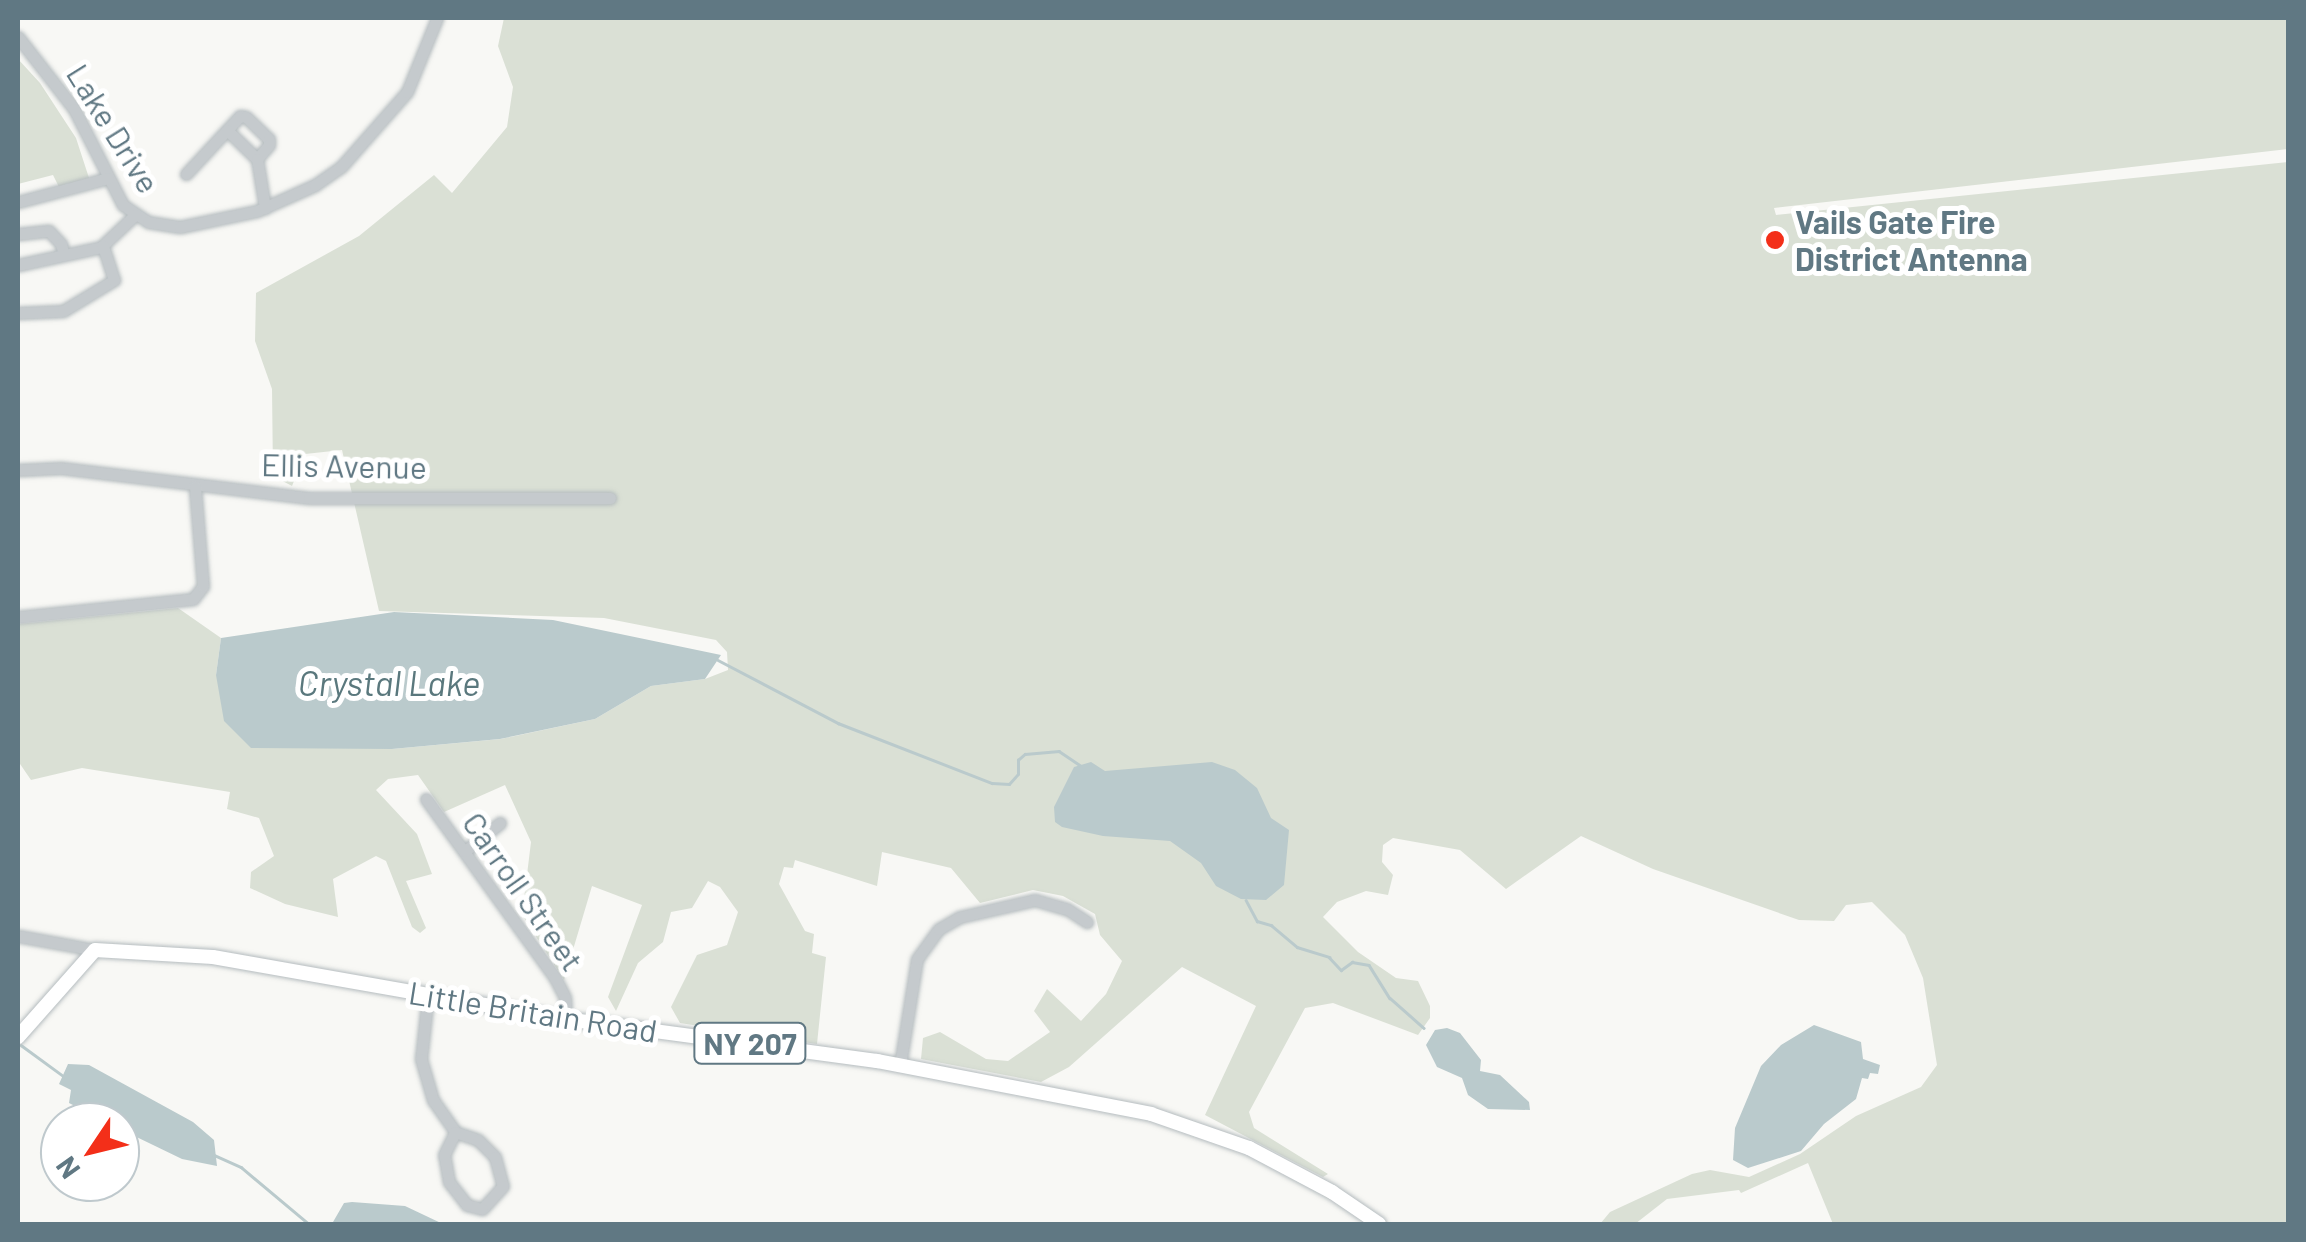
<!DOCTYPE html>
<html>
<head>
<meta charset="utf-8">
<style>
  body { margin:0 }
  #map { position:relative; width:2306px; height:1242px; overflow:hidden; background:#f8f8f5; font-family:Barlow,sans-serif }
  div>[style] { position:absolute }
  .green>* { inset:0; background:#dae0d5 }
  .water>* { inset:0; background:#bacacc }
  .stream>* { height:2.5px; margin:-1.25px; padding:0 1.25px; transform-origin:1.25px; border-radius:1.25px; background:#bacacc }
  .roads { filter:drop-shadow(0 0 2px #b5bcbf) drop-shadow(0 0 2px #b5bcbf) }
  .minor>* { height:11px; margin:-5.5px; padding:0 5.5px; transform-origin:5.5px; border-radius:5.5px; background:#c5cacd }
  .major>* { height:14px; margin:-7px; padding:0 7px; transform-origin:7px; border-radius:7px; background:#fff }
  .dots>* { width:28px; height:28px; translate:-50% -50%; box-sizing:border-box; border:5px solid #fff; border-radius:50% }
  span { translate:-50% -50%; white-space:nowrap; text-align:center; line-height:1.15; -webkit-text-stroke:10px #fff; paint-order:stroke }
  .shield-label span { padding:2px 8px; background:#fff; border:2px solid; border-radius:8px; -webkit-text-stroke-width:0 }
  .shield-label { font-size:30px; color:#607883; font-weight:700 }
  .street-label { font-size:32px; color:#607883 }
  .poi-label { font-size:32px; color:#607883; font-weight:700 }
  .left { translate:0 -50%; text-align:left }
  .water-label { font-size:35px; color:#5a787d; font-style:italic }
  .frame { position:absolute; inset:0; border:20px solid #607883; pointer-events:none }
  .north { position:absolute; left:40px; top:1102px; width:100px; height:100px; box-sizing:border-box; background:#fff; border:2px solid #bfc9cd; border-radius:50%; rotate:235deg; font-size:28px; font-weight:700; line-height:40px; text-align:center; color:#607883 }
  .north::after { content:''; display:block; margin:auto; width:35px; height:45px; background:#f32f19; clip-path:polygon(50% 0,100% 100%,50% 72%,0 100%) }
</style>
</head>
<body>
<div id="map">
  <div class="green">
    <i style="clip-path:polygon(504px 18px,2288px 18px,2288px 149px,1774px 208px,1776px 215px,2288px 162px,2288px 1224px,1833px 1224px,1808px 1163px,1741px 1193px,1739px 1190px,1667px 1199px,1635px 1224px,1600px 1224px,1610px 1212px,1692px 1174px,1710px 1170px,1749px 1177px,1800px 1154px,1856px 1116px,1921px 1087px,1937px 1065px,1923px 978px,1905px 935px,1872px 902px,1846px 905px,1834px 921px,1799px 920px,1653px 869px,1581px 836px,1506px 889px,1460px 850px,1393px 838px,1383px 845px,1382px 862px,1393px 875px,1388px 895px,1366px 891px,1337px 902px,1323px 917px,1358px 952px,1396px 978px,1418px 981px,1430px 1006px,1430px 1018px,1418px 1035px,1333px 1003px,1305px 1008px,1249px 1112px,1254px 1128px,1328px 1174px,1323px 1177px,1205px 1115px,1256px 1006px,1182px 967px,1069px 1067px,1041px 1082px,921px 1059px,923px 1038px,940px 1032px,986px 1059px,1008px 1061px,1050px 1032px,1034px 1011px,1047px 989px,1081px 1021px,1106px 994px,1122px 961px,1100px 935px,1095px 914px,1063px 896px,1033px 890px,980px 903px,951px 868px,882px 852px,877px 886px,795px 860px,793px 868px,784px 867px,779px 884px,805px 931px,814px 934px,812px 953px,826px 957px,817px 1044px,680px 1023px,671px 1007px,697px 955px,727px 945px,738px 912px,720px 887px,708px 881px,692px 908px,671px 912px,663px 942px,638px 963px,616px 1011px,608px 997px,642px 905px,592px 886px,564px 980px,522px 915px,531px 842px,505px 785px,444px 812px,418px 775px,388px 779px,376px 790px,417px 834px,432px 874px,406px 881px,426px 928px,420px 933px,412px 927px,386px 861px,376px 856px,333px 879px,338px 917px,285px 904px,250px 888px,251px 872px,274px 856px,259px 818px,227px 809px,230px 792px,82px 768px,31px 780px,18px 761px,18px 624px,178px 608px,221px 638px,216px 675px,392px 749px,501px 739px,595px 719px,651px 686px,705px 679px,728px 670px,727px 652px,716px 640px,604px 618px,379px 611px,342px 450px,305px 454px,292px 486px,273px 476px,272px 389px,255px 341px,256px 293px,359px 236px,434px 175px,452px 193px,507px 127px,513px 87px,498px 46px)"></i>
    <i style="clip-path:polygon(18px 59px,40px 83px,76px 138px,89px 178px,59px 187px,53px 175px,18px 184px)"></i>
  </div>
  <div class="water">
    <i style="clip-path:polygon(394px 612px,553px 620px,721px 655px,705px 679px,651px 686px,595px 719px,500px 739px,392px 749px,251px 748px,224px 721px,216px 675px,221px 638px)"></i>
    <i style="clip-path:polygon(1091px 762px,1105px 771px,1212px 762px,1235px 770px,1257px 788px,1271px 818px,1289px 830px,1284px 885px,1266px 900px,1241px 899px,1216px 886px,1201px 863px,1170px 841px,1103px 836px,1062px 827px,1055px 822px,1054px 807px,1074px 767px)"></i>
    <i style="clip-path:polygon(1814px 1025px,1861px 1042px,1863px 1059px,1880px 1065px,1878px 1074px,1870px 1073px,1868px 1079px,1862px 1078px,1856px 1099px,1824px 1124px,1801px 1151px,1748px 1168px,1733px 1160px,1735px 1128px,1761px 1066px,1781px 1045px)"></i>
    <i style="clip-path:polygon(1447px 1028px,1460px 1033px,1481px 1060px,1480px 1071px,1500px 1075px,1529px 1102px,1530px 1110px,1488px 1109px,1468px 1095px,1462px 1078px,1437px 1067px,1426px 1045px,1435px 1030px)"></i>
    <i style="clip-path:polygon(68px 1064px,89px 1065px,193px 1122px,214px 1140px,217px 1166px,182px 1159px,120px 1129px,120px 1122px,107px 1122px,69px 1103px,71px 1090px,59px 1084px)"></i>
    <i style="clip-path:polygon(352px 1202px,405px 1206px,443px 1224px,324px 1224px,333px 1222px,344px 1203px)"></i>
  </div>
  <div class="stream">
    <i style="left:718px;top:660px;width:136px;rotate:27.7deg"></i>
    <i style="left:838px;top:723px;width:165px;rotate:21.3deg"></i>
    <i style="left:992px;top:783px;width:17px;rotate:3deg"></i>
    <i style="left:1009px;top:784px;width:13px;rotate:-48deg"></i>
    <i style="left:1018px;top:774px;width:14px;rotate:-90deg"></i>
    <i style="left:1018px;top:760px;width:9px;rotate:-41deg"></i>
    <i style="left:1025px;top:754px;width:34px;rotate:-5deg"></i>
    <i style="left:1059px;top:751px;width:25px;rotate:34deg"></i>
    <i style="left:1246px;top:900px;width:24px;rotate:62deg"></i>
    <i style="left:1257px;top:921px;width:15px;rotate:16deg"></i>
    <i style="left:1271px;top:925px;width:34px;rotate:40deg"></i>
    <i style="left:1297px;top:947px;width:34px;rotate:17deg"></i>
    <i style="left:1329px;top:957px;width:18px;rotate:47deg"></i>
    <i style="left:1341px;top:970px;width:14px;rotate:-36deg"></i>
    <i style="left:1352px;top:962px;width:17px;rotate:10deg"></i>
    <i style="left:1369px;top:965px;width:39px;rotate:58deg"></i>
    <i style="left:1390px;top:998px;width:45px;rotate:41.4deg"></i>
    <i style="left:21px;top:1045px;width:51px;rotate:36.2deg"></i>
    <i style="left:214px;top:1155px;width:30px;rotate:24deg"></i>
    <i style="left:241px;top:1167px;width:89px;rotate:40deg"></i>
  </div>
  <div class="roads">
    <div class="minor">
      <i style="left:18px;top:37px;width:91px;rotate:52.1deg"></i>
      <i style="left:74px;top:109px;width:108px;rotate:63deg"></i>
      <i style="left:123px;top:205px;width:30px;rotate:34deg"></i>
      <i style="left:148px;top:222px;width:32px;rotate:9deg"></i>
      <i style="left:180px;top:227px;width:79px;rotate:-11.7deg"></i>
      <i style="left:257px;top:211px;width:64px;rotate:-24.1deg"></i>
      <i style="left:315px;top:185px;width:32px;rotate:-35deg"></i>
      <i style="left:341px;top:167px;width:100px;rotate:-48.7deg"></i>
      <i style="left:407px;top:92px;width:80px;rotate:-67.9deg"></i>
      <i style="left:227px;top:130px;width:19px;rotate:-47deg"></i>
      <i style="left:240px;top:116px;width:6px;rotate:9deg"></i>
      <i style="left:246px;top:117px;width:32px;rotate:44deg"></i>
      <i style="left:269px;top:139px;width:6px;rotate:90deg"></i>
      <i style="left:269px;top:145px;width:18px;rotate:131deg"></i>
      <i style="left:186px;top:174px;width:60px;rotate:-47deg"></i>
      <i style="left:227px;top:130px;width:42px;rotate:44deg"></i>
      <i style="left:257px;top:159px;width:50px;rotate:80.7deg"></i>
      <i style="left:18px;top:202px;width:93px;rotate:-14.9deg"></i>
      <i style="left:18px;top:234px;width:31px;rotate:-6deg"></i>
      <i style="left:49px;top:231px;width:18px;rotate:47deg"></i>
      <i style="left:61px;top:244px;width:11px;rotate:75deg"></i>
      <i style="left:18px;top:265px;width:85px;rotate:-12.2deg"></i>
      <i style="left:101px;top:247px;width:47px;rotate:-43.3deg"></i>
      <i style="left:18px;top:313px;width:45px;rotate:-2.5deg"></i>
      <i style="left:63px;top:311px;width:60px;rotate:-31.3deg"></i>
      <i style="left:114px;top:280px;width:36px;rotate:-108deg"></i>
      <i style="left:18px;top:470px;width:43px;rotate:-2.7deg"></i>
      <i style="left:61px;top:468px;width:250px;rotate:6.9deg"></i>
      <i style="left:309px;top:498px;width:301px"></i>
      <i style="left:18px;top:617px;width:176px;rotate:-5.9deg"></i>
      <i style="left:193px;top:599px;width:16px;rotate:-52deg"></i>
      <i style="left:203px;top:586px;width:100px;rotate:-94.6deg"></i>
      <i style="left:426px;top:799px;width:221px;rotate:54.2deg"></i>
      <i style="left:555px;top:978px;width:22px;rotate:63deg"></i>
      <i style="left:565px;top:998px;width:21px;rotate:87deg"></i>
      <i style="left:465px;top:851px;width:45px;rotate:-38.7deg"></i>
      <i style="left:18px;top:936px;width:78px;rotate:10.3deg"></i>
      <i style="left:428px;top:995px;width:64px;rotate:96.2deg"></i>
      <i style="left:421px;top:1059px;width:43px;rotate:73.7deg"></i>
      <i style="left:433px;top:1100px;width:39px;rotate:55deg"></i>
      <i style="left:900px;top:1065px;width:107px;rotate:-80.9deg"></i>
      <i style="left:917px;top:959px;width:37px;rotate:-54deg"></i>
      <i style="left:939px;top:929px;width:24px;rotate:-30deg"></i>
      <i style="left:960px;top:917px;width:77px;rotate:-12.8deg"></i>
      <i style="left:1035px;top:900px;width:33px;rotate:16deg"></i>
      <i style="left:1067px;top:909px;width:24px;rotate:33deg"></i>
      <i style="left:455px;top:1132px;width:24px;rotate:19deg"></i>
      <i style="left:478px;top:1140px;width:24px;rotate:45deg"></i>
      <i style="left:495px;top:1157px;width:30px;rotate:75deg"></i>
      <i style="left:503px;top:1186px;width:31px;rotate:132deg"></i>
      <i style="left:482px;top:1209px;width:16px;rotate:-165deg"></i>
      <i style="left:467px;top:1205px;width:29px;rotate:-128deg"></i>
      <i style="left:449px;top:1182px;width:27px;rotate:-100deg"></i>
      <i style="left:444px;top:1155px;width:25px;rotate:-64deg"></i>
    </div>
    <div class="major">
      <i style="left:18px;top:1037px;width:116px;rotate:-48.5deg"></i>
      <i style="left:95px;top:950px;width:118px;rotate:3.4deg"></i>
      <i style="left:213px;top:957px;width:358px;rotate:10deg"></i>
      <i style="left:566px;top:1019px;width:314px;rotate:7.7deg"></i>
      <i style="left:877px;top:1061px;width:279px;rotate:10.9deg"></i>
      <i style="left:1151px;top:1114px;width:104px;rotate:19.1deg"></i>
      <i style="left:1249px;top:1148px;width:94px;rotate:27.9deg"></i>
      <i style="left:1332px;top:1192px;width:57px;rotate:34.2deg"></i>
    </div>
  </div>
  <div class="dots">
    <i style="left:1775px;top:240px;background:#f32f19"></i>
  </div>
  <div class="shield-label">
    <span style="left:750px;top:1043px">NY 207</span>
  </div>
  <div class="street-label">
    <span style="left:114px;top:128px;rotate:58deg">Lake Drive</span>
    <span style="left:344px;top:465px;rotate:1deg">Ellis Avenue</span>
    <span style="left:524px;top:891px;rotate:55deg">Carroll Street</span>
    <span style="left:533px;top:1011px;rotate:9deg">Little Britain Road</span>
  </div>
  <div class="poi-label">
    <span class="left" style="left:1795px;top:240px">Vails Gate Fire<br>District Antenna</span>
  </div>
  <div class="water-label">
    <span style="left:389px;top:682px">Crystal Lake</span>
  </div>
  <div class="frame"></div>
  <div class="north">N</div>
</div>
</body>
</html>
